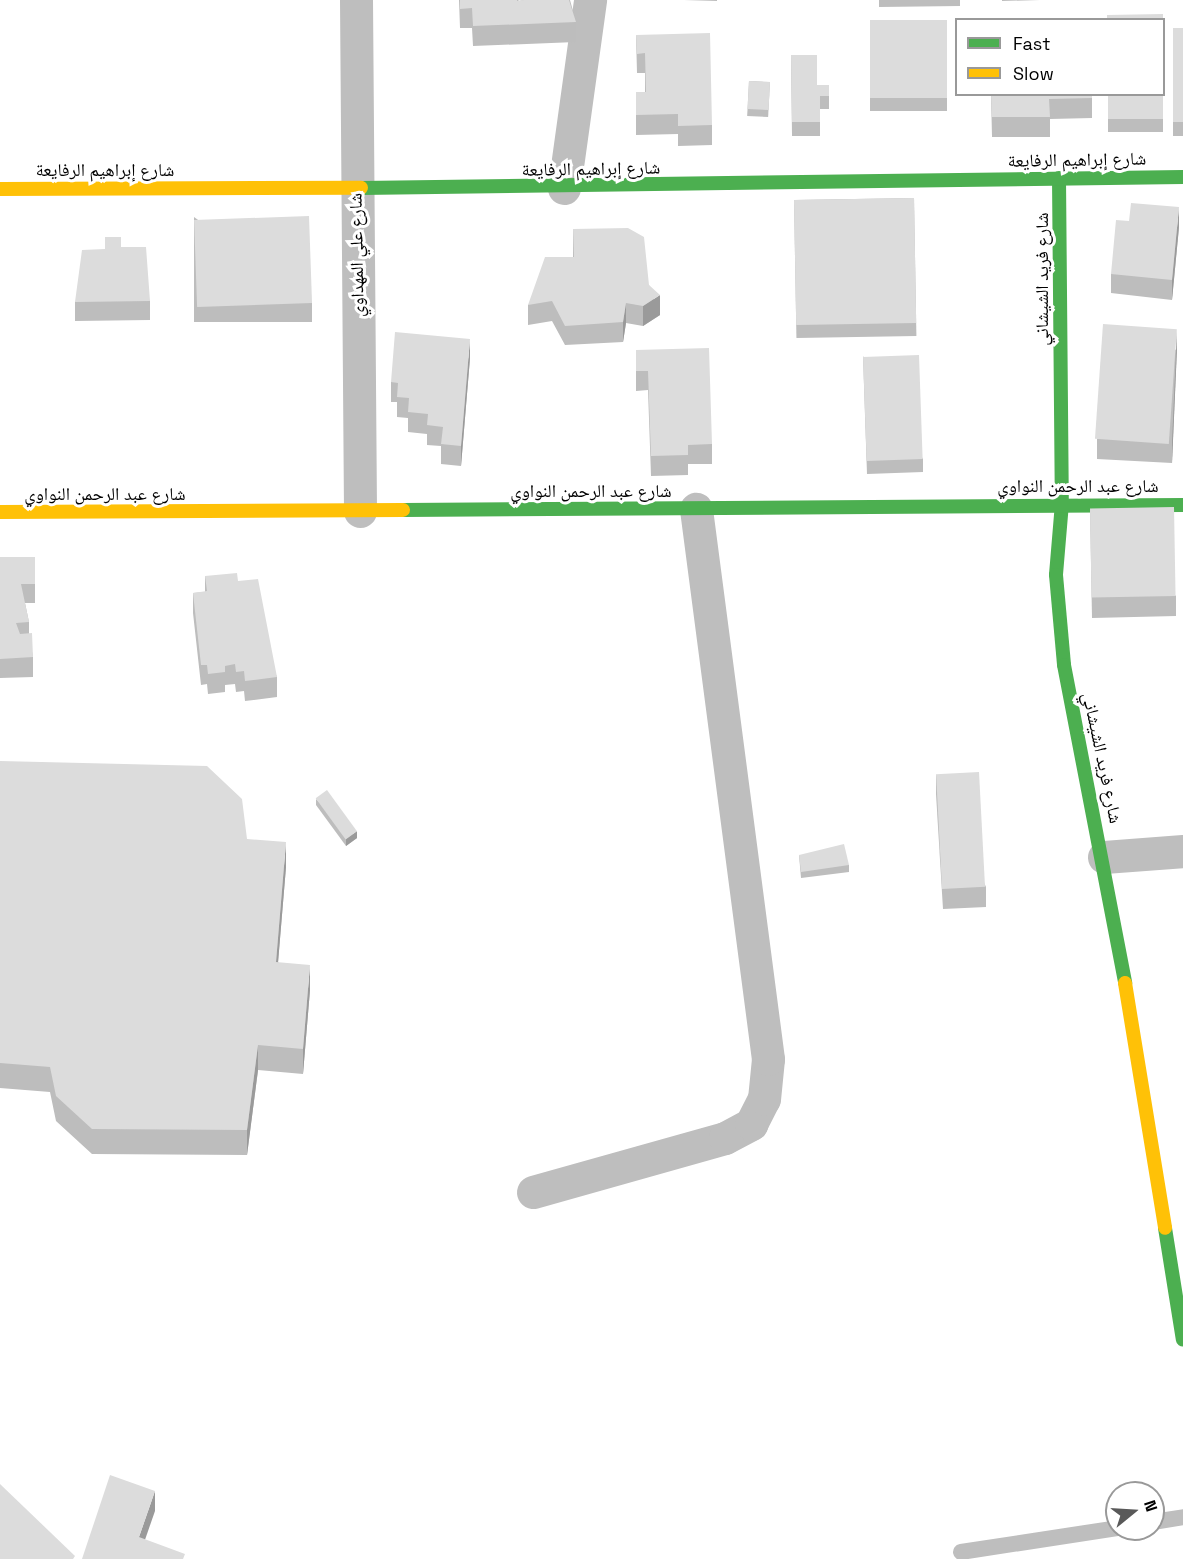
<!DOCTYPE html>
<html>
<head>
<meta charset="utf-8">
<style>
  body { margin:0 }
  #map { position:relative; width:1183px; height:1559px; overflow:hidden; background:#fff; font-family:"Space Grotesk","Noto Naskh Arabic",sans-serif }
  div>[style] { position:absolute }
  .lane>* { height:16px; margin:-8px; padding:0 8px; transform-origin:8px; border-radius:8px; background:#bebebe }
  .street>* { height:33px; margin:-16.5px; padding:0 16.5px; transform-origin:16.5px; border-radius:16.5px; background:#bebebe }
  .fast>* { height:14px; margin:-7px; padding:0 7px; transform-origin:7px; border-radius:7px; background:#4caf50 }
  .slow>* { height:14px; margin:-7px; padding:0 7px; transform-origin:7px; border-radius:7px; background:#ffc107 }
  .wall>* { inset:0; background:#bdbdbd; transform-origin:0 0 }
  .shaded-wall>* { inset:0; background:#9a9a9a }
  .building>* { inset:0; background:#dcdcdc; transform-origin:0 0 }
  span { translate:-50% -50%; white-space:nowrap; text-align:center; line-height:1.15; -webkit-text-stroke:6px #fff; paint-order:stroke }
  .street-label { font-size:18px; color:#000 }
  .legend { position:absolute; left:955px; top:18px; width:210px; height:78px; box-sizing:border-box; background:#fff; border:2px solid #999; margin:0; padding:8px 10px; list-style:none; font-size:18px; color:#000 }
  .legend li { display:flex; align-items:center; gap:12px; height:30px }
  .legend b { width:30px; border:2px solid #999 }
  .north { position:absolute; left:1105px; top:1481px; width:60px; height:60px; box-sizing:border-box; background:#fff; border:2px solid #999; border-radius:50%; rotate:72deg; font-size:16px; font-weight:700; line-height:24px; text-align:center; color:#000 }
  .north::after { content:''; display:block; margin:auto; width:21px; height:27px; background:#595959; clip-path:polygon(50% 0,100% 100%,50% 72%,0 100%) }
</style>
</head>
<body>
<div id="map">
  <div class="lane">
    <i style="left:1153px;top:1522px;width:30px;rotate:-9deg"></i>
    <i style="left:961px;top:1552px;width:158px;rotate:-8.7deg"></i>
  </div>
  <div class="street">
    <i style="left:356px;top:0;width:511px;rotate:89.55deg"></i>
    <i style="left:564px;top:188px;width:190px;rotate:-82.1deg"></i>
    <i style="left:1104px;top:857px;width:79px;rotate:-4.3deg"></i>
    <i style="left:533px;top:1192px;width:199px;rotate:-15.7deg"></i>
    <i style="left:725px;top:1138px;width:30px;rotate:-28deg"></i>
    <i style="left:751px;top:1124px;width:28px;rotate:-63deg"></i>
    <i style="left:764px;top:1099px;width:40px;rotate:-84.3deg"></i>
    <i style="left:768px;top:1059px;width:555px;rotate:-97.46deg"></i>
  </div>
  <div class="fast">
    <i style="left:1059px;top:178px;width:325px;rotate:89.5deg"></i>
    <i style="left:1062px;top:503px;width:72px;rotate:94.8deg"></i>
    <i style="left:1056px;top:575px;width:90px;rotate:84.9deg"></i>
    <i style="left:1064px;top:665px;width:324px;rotate:79.1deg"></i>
    <i style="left:361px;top:188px;width:822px;rotate:-0.77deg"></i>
    <i style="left:403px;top:510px;width:780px;rotate:-0.37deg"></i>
    <i style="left:1165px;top:1228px;width:113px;rotate:80.9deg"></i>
  </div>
  <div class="slow">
    <i style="left:0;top:189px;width:361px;rotate:-0.2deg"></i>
    <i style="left:0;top:512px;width:403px;rotate:-0.3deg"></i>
    <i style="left:1125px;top:983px;width:248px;rotate:80.7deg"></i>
  </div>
  <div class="wall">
    <i style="clip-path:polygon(459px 0,519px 0,518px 1px,524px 0,570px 0,576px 22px,576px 42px,473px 46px,472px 28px,460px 28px)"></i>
    <i style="clip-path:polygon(684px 0,717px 0,717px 1px)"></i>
    <i style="clip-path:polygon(879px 0,960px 0,960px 6px,879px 7px)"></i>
    <i style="clip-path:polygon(1002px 0,1040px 0,1002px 1px)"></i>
    <i style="left:870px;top:20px;width:77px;height:91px"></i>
    <i style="left:1173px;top:28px;width:10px;height:108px"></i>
    <i style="clip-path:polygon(636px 35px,712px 125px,712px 145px,678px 146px,678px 134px,636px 135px,636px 92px,645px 92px,645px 73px,637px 73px)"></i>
    <i style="clip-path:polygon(791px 55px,817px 85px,829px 85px,829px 109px,820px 109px,820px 136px,792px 136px)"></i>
    <i style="left:749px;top:81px;width:21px;height:35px;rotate:3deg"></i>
    <i style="clip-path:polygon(991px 94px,1092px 94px,1092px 118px,1050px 119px,1050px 137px,992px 137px)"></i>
    <i style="left:1108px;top:94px;width:55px;height:38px"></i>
    <i style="left:914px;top:198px;width:138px;height:120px;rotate:89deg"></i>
    <i style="clip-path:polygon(194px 217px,312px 303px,312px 322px,194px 322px)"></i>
    <i style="clip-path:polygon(1179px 227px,1172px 300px,1111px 293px,1111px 274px)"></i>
    <i style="clip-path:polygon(573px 229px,649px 285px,660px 315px,643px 326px,626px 323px,623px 342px,565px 345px,552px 321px,528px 325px,528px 305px,573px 257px)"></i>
    <i style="clip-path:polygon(121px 247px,150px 301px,150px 320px,75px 321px,75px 302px,105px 249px)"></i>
    <i style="clip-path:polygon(1177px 348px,1172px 463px,1097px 459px,1097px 439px)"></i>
    <i style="clip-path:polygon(636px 350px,712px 444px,712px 464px,688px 464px,688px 475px,651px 476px,648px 390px,636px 391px)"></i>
    <i style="clip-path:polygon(863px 356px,923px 459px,923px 472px,867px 474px)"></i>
    <i style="clip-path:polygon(470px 358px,461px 466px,441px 464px,441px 446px,427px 445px,427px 434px,408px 432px,408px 418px,397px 417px,397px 402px,391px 402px,391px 382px)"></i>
    <i style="clip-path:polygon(1090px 509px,1176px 596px,1176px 616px,1092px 618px)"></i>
    <i style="clip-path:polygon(0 557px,35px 557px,35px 603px,25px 603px,29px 622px,29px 634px,33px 657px,33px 677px,0 678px)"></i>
    <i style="clip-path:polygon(205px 576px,238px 581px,277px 677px,277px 697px,245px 701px,244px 691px,236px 692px,235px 684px,225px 685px,225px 692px,208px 694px,207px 684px,201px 685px,193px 613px,193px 593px,205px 592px)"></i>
    <i style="clip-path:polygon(0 761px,247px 839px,286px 867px,278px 962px,310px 990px,303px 1074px,258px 1070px,247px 1155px,92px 1154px,56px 1121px,50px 1092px,0 1088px)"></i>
    <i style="clip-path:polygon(936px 774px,986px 887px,986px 907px,943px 909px,936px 794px)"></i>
    <i style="clip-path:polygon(316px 799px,357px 838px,346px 846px,316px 805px)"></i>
    <i style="clip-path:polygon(799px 855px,849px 865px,849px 872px,801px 878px)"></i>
  </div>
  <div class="shaded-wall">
    <i style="clip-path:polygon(1179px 207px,1179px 227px,1172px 300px,1172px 280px)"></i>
    <i style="clip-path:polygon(660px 295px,660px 315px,643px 326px,643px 306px)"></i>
    <i style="clip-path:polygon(626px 303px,626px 323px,623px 342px,623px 322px)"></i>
    <i style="clip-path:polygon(1177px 329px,1177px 348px,1172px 463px,1172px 443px)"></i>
    <i style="clip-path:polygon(470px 339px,470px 358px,461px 466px,461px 446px)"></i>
    <i style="clip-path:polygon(357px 831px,357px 838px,346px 846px,346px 839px)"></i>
    <i style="clip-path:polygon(286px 842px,286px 867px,276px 987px,276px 962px)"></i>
    <i style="clip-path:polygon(310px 965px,310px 990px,303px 1074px,303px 1049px)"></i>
    <i style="clip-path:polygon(258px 1045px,258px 1070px,247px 1155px,247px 1130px)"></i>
    <i style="clip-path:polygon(155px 1491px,155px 1511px,139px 1557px,139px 1537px)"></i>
  </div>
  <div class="building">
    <i style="clip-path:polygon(460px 0,517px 0,517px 1px,524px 0,569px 0,576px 22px,473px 26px,472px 8px,460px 9px)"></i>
    <i style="clip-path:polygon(1163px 14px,1163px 20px,1107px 20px,1107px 15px)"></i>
    <i style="left:870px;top:20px;width:77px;height:78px"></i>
    <i style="left:1173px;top:28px;width:10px;height:94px"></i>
    <i style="clip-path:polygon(710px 33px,712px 125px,678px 126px,678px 114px,636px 115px,636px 92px,646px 92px,645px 53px,637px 54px,636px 35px)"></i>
    <i style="clip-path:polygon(791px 55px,817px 55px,817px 85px,829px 85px,829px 96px,820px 96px,820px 122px,792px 122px)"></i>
    <i style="left:749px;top:81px;width:21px;height:28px;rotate:3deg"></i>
    <i style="clip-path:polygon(991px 94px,1092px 94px,1092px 98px,1049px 99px,1050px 117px,992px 117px)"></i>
    <i style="left:1108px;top:94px;width:55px;height:25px"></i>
    <i style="left:914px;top:198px;width:125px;height:120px;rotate:89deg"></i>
    <i style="clip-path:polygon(1131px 203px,1179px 207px,1172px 280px,1111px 274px,1116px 220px,1129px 221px)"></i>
    <i style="left:309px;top:216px;width:87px;height:115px;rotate:88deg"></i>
    <i style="clip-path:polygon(628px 228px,644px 237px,649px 285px,660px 295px,643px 306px,626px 303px,623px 322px,565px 326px,552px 301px,528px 305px,545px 257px,574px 257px,573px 229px)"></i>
    <i style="clip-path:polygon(105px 237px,121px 237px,121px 247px,146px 247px,150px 301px,75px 302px,82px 250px,105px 249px)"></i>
    <i style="left:1103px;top:324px;width:74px;height:115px;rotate:4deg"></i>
    <i style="clip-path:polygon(395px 332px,470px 339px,461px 446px,441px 444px,443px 427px,427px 425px,428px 414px,408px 412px,409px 398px,397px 397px,398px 383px,391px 382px)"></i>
    <i style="clip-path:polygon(709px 348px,712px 444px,688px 445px,688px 455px,651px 456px,648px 371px,636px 371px,636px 350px)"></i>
    <i style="left:919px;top:355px;width:104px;height:56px;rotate:88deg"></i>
    <i style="left:1174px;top:507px;width:89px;height:84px;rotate:89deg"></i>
    <i style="clip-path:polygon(0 557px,35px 557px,35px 584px,21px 584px,29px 622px,16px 623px,20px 634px,32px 633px,33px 657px,0 659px)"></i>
    <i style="clip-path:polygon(237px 573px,238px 581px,258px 579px,277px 677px,245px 681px,244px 671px,236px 672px,235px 664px,225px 666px,225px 672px,208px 674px,207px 665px,201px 665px,193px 593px,207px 591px,205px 576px)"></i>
    <i style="clip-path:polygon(0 761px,207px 766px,242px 799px,247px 839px,286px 842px,276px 962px,310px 965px,303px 1049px,258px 1045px,247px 1130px,92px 1129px,56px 1096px,50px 1067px,0 1063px)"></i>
    <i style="left:979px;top:772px;width:115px;height:43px;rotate:87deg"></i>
    <i style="left:327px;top:790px;width:51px;height:14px;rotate:54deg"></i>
    <i style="clip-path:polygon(844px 844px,849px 865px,801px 872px,799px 855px)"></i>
    <i style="clip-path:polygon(110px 1475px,155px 1491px,139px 1537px,185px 1554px,183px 1559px,82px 1559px)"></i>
    <i style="clip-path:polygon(0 1484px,75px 1556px,73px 1559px,0 1559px)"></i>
  </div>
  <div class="street-label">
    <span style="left:1077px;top:160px;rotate:-1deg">شارع إبراهيم الرفايعة</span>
    <span style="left:591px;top:169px;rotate:-1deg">شارع إبراهيم الرفايعة</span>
    <span style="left:105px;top:170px">شارع إبراهيم الرفايعة</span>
    <span style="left:357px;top:255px;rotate:-91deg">شارع علي المهداوي</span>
    <span style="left:1042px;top:279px;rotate:-90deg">شارع فريد الشيشاني</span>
    <span style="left:1078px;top:486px">شارع عبد الرحمن النواوي</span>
    <span style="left:591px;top:491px">شارع عبد الرحمن النواوي</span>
    <span style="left:105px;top:494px">شارع عبد الرحمن النواوي</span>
    <span style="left:1102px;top:758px;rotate:78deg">شارع فريد الشيشاني</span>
  </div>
  <ul class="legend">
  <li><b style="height:8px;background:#4caf50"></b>Fast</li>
  <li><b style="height:8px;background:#ffc107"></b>Slow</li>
  </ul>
  <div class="north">N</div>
</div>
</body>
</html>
